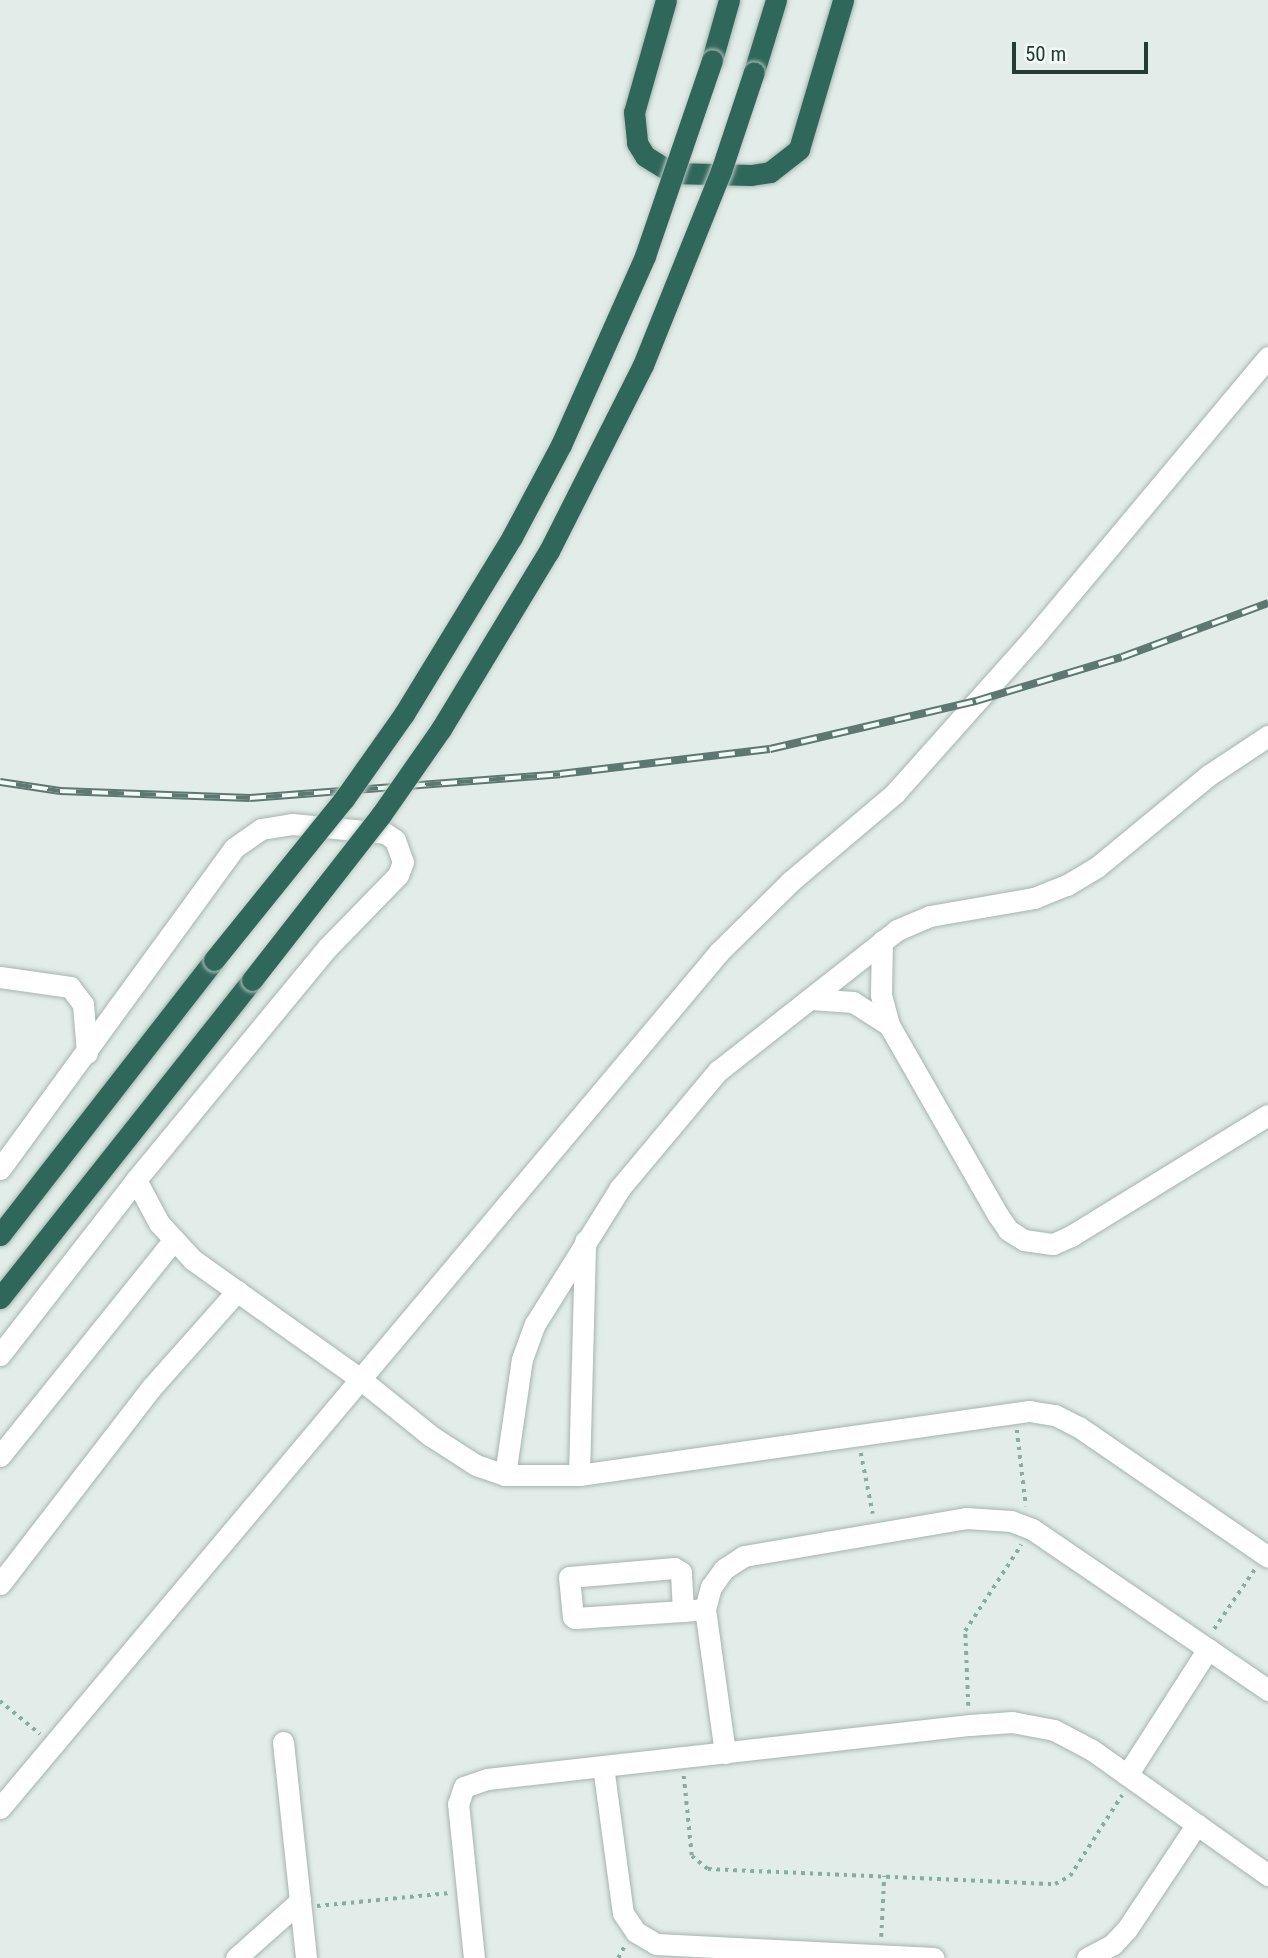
<!DOCTYPE html>
<html>
<head>
<meta charset="utf-8">
<style>
  body { margin:0 }
  #map { position:relative; width:1268px; height:1958px; overflow:hidden; background:#e2ece8; font-family:"Roboto Condensed",sans-serif }
  div>[style] { position:absolute }
  .path>* { height:3.5px; margin-top:-1.75px; transform-origin:0; background:repeating-linear-gradient(90deg,#84afa0 0 3.5px,transparent 0 8.5px) }
  .roads { filter:drop-shadow(0 0 2px #a5b4af) drop-shadow(0 0 2px #a5b4af) }
  .minor>* { height:21px; margin:-10.5px; padding:0 10.5px; transform-origin:10.5px; border-radius:10.5px; background:#fff }
  .highway>* { height:21px; margin:-10.5px; padding:0 10.5px; transform-origin:10.5px; border-radius:10.5px; background:#2f685b }
  .rail>* { height:8px; margin-top:-4px; transform-origin:0; background:repeating-linear-gradient(90deg,#f3f9f6 0 16px,#5d7870 0 32px); box-sizing:border-box; border-block:2px solid #5d7870 }
  .bridges { filter:drop-shadow(0 0 2px #c1c9c6) drop-shadow(0 0 2px #c1c9c6) }
  .highway-bridge>* { height:21px; margin:-10.5px; padding:0 10.5px; transform-origin:10.5px; border-radius:10.5px; background:#2f685b }
  span { translate:-50% -50%; white-space:nowrap; text-align:center; line-height:1.15; -webkit-text-stroke:7px #f3f9f6; paint-order:stroke }
  .scale { position:absolute; left:1012px; top:42px; width:136px; height:32px; box-sizing:border-box; border:4px solid #233d35; border-top:0; padding-left:9px; font-size:21px; line-height:24px; white-space:nowrap; color:#233d35; -webkit-text-stroke:5px #f3f9f6; paint-order:stroke }
</style>
</head>
<body>
<div id="map">
  <div class="path">
    <i style="left:1017px;top:1430px;width:77px;rotate:83.2deg"></i>
    <i style="left:861px;top:1453px;width:62px;rotate:78.9deg"></i>
    <i style="left:1214px;top:1629px;width:73px;rotate:-55.7deg"></i>
    <i style="left:0;top:1701px;width:52px;rotate:39.5deg"></i>
    <i style="left:968px;top:1706px;width:75px;rotate:-92.3deg"></i>
    <i style="left:965px;top:1631px;width:103px;rotate:-56.9deg"></i>
    <i style="left:684px;top:1776px;width:80px;rotate:84.3deg"></i>
    <i style="left:692px;top:1856px;width:21px;rotate:39deg"></i>
    <i style="left:708px;top:1869px;width:347px;rotate:2.5deg"></i>
    <i style="left:1055px;top:1884px;width:17px;rotate:-28deg"></i>
    <i style="left:1070px;top:1876px;width:96px;rotate:-57.3deg"></i>
    <i style="left:317px;top:1906px;width:133px;rotate:-5.6deg"></i>
    <i style="left:881px;top:1937px;width:61px;rotate:-87.2deg"></i>
    <i style="left:618px;top:1958px;width:13px;rotate:-61deg"></i>
  </div>
  <div class="roads">
    <div class="minor">
      <i style="left:882px;top:941px;width:54px;rotate:91.1deg"></i>
      <i style="left:881px;top:995px;width:31px;rotate:75deg"></i>
      <i style="left:889px;top:1025px;width:219px;rotate:60.2deg"></i>
      <i style="left:998px;top:1215px;width:18px;rotate:56deg"></i>
      <i style="left:1008px;top:1230px;width:19px;rotate:32deg"></i>
      <i style="left:1024px;top:1240px;width:29px;rotate:8deg"></i>
      <i style="left:1053px;top:1244px;width:20px;rotate:-24deg"></i>
      <i style="left:1071px;top:1236px;width:231px;rotate:-31.6deg"></i>
      <i style="left:0;top:977px;width:71px;rotate:8.1deg"></i>
      <i style="left:70px;top:987px;width:21px;rotate:53deg"></i>
      <i style="left:83px;top:1004px;width:49px;rotate:85.3deg"></i>
      <i style="left:811px;top:999px;width:42px;rotate:4.1deg"></i>
      <i style="left:853px;top:1002px;width:43px;rotate:32.6deg"></i>
      <i style="left:0;top:1169px;width:397px;rotate:-53.9deg"></i>
      <i style="left:234px;top:848px;width:33px;rotate:-35deg"></i>
      <i style="left:261px;top:829px;width:31px;rotate:-9deg"></i>
      <i style="left:292px;top:824px;width:93px;rotate:5.5deg"></i>
      <i style="left:385px;top:833px;width:12px;rotate:35deg"></i>
      <i style="left:395px;top:840px;width:23px;rotate:70deg"></i>
      <i style="left:403px;top:862px;width:14px;rotate:111deg"></i>
      <i style="left:398px;top:875px;width:102px;rotate:134.2deg"></i>
      <i style="left:327px;top:948px;width:301px;rotate:129.5deg"></i>
      <i style="left:136px;top:1180px;width:222px;rotate:127.9deg"></i>
      <i style="left:136px;top:1180px;width:49px;rotate:61.9deg"></i>
      <i style="left:159px;top:1223px;width:50px;rotate:47.4deg"></i>
      <i style="left:193px;top:1260px;width:204px;rotate:35.4deg"></i>
      <i style="left:359px;top:1378px;width:92px;rotate:38.9deg"></i>
      <i style="left:431px;top:1436px;width:54px;rotate:32.8deg"></i>
      <i style="left:476px;top:1465px;width:31px;rotate:19deg"></i>
      <i style="left:505px;top:1475px;width:74px"></i>
      <i style="left:579px;top:1475px;width:455px;rotate:-8.1deg"></i>
      <i style="left:1029px;top:1411px;width:26px;rotate:9deg"></i>
      <i style="left:1055px;top:1415px;width:27px;rotate:27deg"></i>
      <i style="left:1079px;top:1427px;width:229px;rotate:34.5deg"></i>
      <i style="left:0;top:1456px;width:276px;rotate:-51.2deg"></i>
      <i style="left:505px;top:1475px;width:117px;rotate:-81.7deg"></i>
      <i style="left:522px;top:1359px;width:37px;rotate:-70deg"></i>
      <i style="left:535px;top:1324px;width:160px;rotate:-58deg"></i>
      <i style="left:620px;top:1188px;width:153px;rotate:-50.1deg"></i>
      <i style="left:718px;top:1071px;width:228px;rotate:-38.2deg"></i>
      <i style="left:897px;top:930px;width:36px;rotate:-23deg"></i>
      <i style="left:930px;top:916px;width:106px;rotate:-9.8deg"></i>
      <i style="left:1034px;top:898px;width:35px;rotate:-22deg"></i>
      <i style="left:1067px;top:885px;width:35px;rotate:-31deg"></i>
      <i style="left:1097px;top:867px;width:145px;rotate:-39.4deg"></i>
      <i style="left:1209px;top:775px;width:71px;rotate:-33.5deg"></i>
      <i style="left:579px;top:1475px;width:234px;rotate:-88.5deg"></i>
      <i style="left:0;top:1584px;width:247px;rotate:-52.4deg"></i>
      <i style="left:151px;top:1388px;width:130px;rotate:-48.4deg"></i>
      <i style="left:683px;top:1611px;width:39px;rotate:-93deg"></i>
      <i style="left:681px;top:1572px;width:8px;rotate:-150deg"></i>
      <i style="left:674px;top:1568px;width:105px;rotate:175.1deg"></i>
      <i style="left:569px;top:1577px;width:40px;rotate:84.3deg"></i>
      <i style="left:573px;top:1617px;width:2px;rotate:27deg"></i>
      <i style="left:575px;top:1618px;width:108px;rotate:-3.7deg"></i>
      <i style="left:683px;top:1611px;width:22px;rotate:-5deg"></i>
      <i style="left:283px;top:1742px;width:217px;rotate:83.9deg"></i>
      <i style="left:725px;top:1753px;width:145px;rotate:-97.9deg"></i>
      <i style="left:705px;top:1609px;width:23px;rotate:-75deg"></i>
      <i style="left:711px;top:1587px;width:22px;rotate:-54deg"></i>
      <i style="left:724px;top:1569px;width:24px;rotate:-33deg"></i>
      <i style="left:744px;top:1556px;width:225px;rotate:-9.7deg"></i>
      <i style="left:966px;top:1518px;width:45px;rotate:3.8deg"></i>
      <i style="left:1011px;top:1521px;width:22px;rotate:21deg"></i>
      <i style="left:1032px;top:1529px;width:286px;rotate:34.3deg"></i>
      <i style="left:603px;top:1766px;width:148px;rotate:82.3deg"></i>
      <i style="left:623px;top:1913px;width:23px;rotate:56deg"></i>
      <i style="left:636px;top:1932px;width:23px;rotate:31deg"></i>
      <i style="left:656px;top:1944px;width:278px;rotate:2.9deg"></i>
      <i style="left:1127px;top:1775px;width:150px;rotate:-57.3deg"></i>
      <i style="left:0;top:1808px;width:1118px;rotate:-49.97deg"></i>
      <i style="left:719px;top:952px;width:101px;rotate:-44.6deg"></i>
      <i style="left:791px;top:881px;width:136px;rotate:-40.2deg"></i>
      <i style="left:895px;top:793px;width:209px;rotate:-48.3deg"></i>
      <i style="left:1034px;top:637px;width:365px;rotate:-50.1deg"></i>
      <i style="left:236px;top:1958px;width:86px;rotate:-41.7deg"></i>
      <i style="left:474px;top:1958px;width:155px;rotate:-95.9deg"></i>
      <i style="left:458px;top:1804px;width:18px;rotate:-71deg"></i>
      <i style="left:464px;top:1787px;width:24px;rotate:-19deg"></i>
      <i style="left:487px;top:1779px;width:486px;rotate:-6.4deg"></i>
      <i style="left:970px;top:1725px;width:42px;rotate:-4.1deg"></i>
      <i style="left:1012px;top:1722px;width:43px;rotate:10.8deg"></i>
      <i style="left:1054px;top:1730px;width:43px;rotate:27.8deg"></i>
      <i style="left:1092px;top:1750px;width:216px;rotate:35.4deg"></i>
      <i style="left:1087px;top:1958px;width:30px;rotate:-28deg"></i>
      <i style="left:1113px;top:1944px;width:21px;rotate:-47deg"></i>
      <i style="left:1127px;top:1929px;width:126px;rotate:-56.3deg"></i>
    </div>
    <div class="highway">
      <i style="left:666px;top:0;width:116px;rotate:105.9deg"></i>
      <i style="left:634px;top:112px;width:31px;rotate:84deg"></i>
      <i style="left:637px;top:143px;width:15px;rotate:58deg"></i>
      <i style="left:645px;top:156px;width:32px;rotate:32deg"></i>
      <i style="left:672px;top:173px;width:79px;rotate:1.5deg"></i>
      <i style="left:751px;top:175px;width:19px;rotate:-9deg"></i>
      <i style="left:770px;top:172px;width:37px;rotate:-38deg"></i>
      <i style="left:799px;top:149px;width:155px;rotate:-73.5deg"></i>
      <i style="left:712px;top:60px;width:62px;rotate:-74.2deg"></i>
      <i style="left:754px;top:72px;width:75px;rotate:-73deg"></i>
      <i style="left:0;top:1235px;width:348px;rotate:-52.1deg"></i>
      <i style="left:0;top:1298px;width:406px;rotate:-51.6deg"></i>
    </div>
  </div>
  <div class="rail">
    <i style="left:0;top:782px;width:61px;rotate:8.5deg"></i>
    <i style="left:60px;top:791px;width:190px;rotate:2.1deg"></i>
    <i style="left:250px;top:798px;width:311px;rotate:-4.4deg"></i>
    <i style="left:560px;top:774px;width:211px;rotate:-6.8deg"></i>
    <i style="left:770px;top:749px;width:212px;rotate:-13.1deg"></i>
    <i style="left:976px;top:701px;width:152px;rotate:-16.8deg"></i>
    <i style="left:1122px;top:657px;width:156px;rotate:-20.3deg"></i>
  </div>
  <div class="bridges">
    <div class="highway-bridge">
      <i style="left:214px;top:960px;width:207px;rotate:-51.1deg"></i>
      <i style="left:344px;top:799px;width:104px;rotate:-54.8deg"></i>
      <i style="left:404px;top:714px;width:207px;rotate:-58.6deg"></i>
      <i style="left:512px;top:537px;width:104px;rotate:-62deg"></i>
      <i style="left:561px;top:445px;width:207px;rotate:-66deg"></i>
      <i style="left:645px;top:256px;width:207px;rotate:-71.1deg"></i>
      <i style="left:252px;top:980px;width:209px;rotate:-52deg"></i>
      <i style="left:381px;top:815px;width:105px;rotate:-55.1deg"></i>
      <i style="left:441px;top:729px;width:208px;rotate:-58.8deg"></i>
      <i style="left:549px;top:551px;width:208px;rotate:-63.2deg"></i>
      <i style="left:643px;top:365px;width:209px;rotate:-68.1deg"></i>
      <i style="left:721px;top:171px;width:104px;rotate:-71.6deg"></i>
    </div>
  </div>
  <div class="scale">50 m</div>
</div>
</body>
</html>
